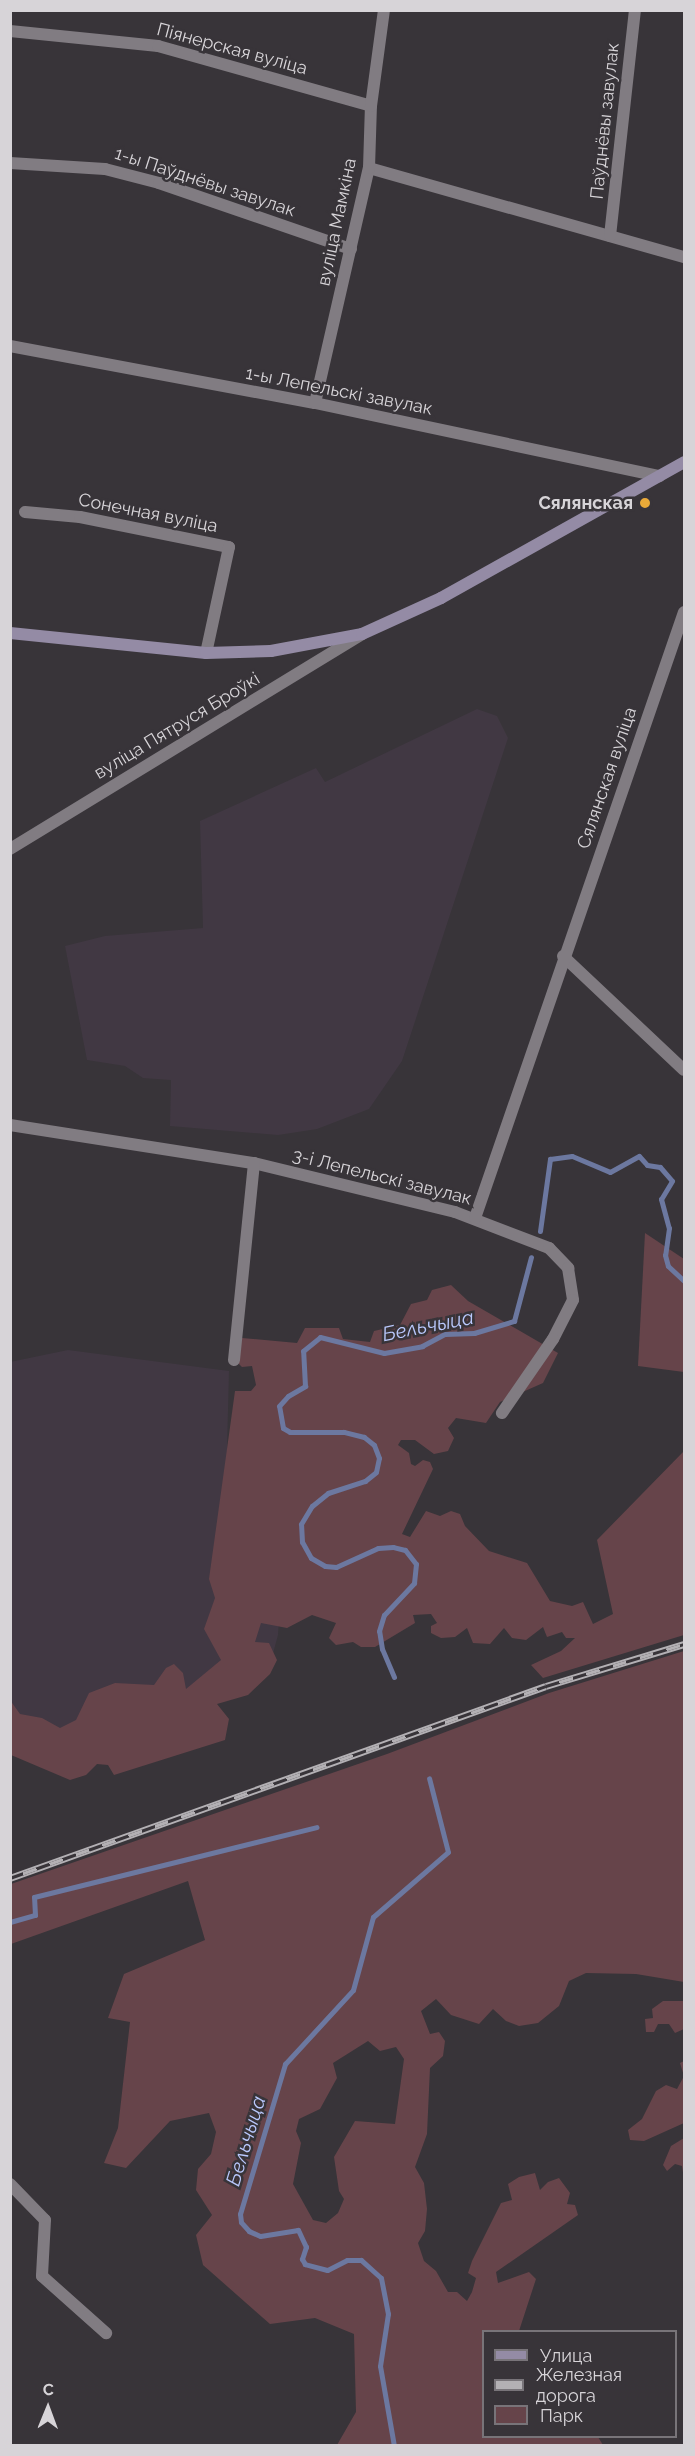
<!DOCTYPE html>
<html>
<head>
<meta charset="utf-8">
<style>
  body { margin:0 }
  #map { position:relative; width:695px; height:2456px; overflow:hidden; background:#383439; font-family:Raleway,sans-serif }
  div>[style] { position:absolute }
  .built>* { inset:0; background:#413843 }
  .green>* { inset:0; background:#66444a }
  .stream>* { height:5px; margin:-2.5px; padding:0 2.5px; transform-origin:2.5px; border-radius:2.5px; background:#6c78a0 }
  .street>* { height:12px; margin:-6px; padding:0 6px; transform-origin:6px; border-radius:6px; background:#817c82 }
  .secondary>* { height:12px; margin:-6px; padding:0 6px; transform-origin:6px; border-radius:6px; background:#948ba5 }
  .rail>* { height:7px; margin-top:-3.5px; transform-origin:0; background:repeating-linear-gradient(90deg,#383439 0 14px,#b3b0b4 0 28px); box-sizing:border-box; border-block:2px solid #b3b0b4 }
  .dots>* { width:16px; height:16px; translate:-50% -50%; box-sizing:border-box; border:3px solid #383439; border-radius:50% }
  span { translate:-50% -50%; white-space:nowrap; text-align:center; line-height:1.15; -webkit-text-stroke:5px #383439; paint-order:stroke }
  .street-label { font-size:18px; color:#d7d4d8 }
  .poi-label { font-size:18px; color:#d7d4d8; font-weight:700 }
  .right { translate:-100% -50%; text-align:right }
  .water-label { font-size:20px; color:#bac9fd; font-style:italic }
  .frame { position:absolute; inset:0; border:12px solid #d7d4d8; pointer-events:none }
  .legend { position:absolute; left:482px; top:2330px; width:195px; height:108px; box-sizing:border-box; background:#383439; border:2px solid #787479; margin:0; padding:8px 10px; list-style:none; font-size:18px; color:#d7d4d8 }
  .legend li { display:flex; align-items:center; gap:12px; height:30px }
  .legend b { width:30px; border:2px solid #787479 }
  .north { position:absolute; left:18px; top:2378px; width:60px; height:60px; -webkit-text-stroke:4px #383439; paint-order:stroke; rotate:1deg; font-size:16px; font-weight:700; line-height:24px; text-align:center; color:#d7d4d8 }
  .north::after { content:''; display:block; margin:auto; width:21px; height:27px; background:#d7d4d8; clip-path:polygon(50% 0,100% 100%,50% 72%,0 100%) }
</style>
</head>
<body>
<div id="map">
  <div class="built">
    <i style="clip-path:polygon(477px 709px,497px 716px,508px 738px,402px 1061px,369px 1109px,317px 1129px,278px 1135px,170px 1126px,171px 1080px,143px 1078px,125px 1066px,87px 1060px,65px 946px,105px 936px,203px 928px,200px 821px,316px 768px,325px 782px)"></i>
    <i style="clip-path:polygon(68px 1350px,229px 1371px,223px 1607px,280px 1606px,278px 1635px,268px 1672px,25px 1742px,11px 1730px,10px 1362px)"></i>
  </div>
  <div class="green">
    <i style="clip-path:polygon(645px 1233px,684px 1259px,684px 1372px,638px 1366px)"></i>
    <i style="clip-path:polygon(451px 1285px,468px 1301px,558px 1353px,543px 1383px,500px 1402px,486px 1423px,456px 1418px,448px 1428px,454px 1438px,448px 1451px,434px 1454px,415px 1440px,401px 1440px,398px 1445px,409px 1453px,411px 1464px,415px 1466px,423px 1460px,430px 1462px,433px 1469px,402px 1534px,410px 1537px,426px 1511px,440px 1516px,451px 1511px,460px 1514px,465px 1526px,489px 1551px,527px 1563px,550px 1601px,572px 1606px,583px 1602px,593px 1624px,613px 1614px,597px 1540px,684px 1451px,684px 1635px,543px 1678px,531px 1665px,561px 1651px,575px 1638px,566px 1638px,562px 1632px,547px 1637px,543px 1627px,526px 1640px,512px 1638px,504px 1628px,490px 1644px,473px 1643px,467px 1628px,455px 1637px,441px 1638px,431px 1633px,431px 1626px,437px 1623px,431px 1614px,413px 1615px,415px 1623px,375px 1647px,361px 1647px,353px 1642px,336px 1645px,329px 1638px,336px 1623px,312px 1615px,287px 1628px,261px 1623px,255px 1642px,269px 1643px,277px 1660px,270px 1674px,248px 1695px,217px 1704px,229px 1719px,225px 1740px,114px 1775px,108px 1765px,97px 1764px,86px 1775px,70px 1780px,11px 1755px,10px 1700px,20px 1714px,42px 1718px,60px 1728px,76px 1720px,89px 1693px,115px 1683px,154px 1685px,166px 1668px,174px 1664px,183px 1673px,186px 1689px,221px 1660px,204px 1629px,215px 1598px,209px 1579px,235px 1391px,251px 1391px,256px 1385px,252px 1366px,242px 1367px,237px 1362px,242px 1338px,297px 1343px,305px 1328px,339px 1328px,343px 1339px,370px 1342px,374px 1331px,400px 1325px,411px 1304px,427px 1300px,432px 1290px)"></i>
    <i style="clip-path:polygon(evenodd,684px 1651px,684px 1982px,636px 1974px,586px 1973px,569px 1981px,559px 2006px,538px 2023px,519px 2026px,506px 2021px,493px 2009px,479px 2024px,451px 2015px,436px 1999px,421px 2011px,430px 2034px,439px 2032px,445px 2041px,443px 2056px,430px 2068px,427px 2134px,415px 2167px,424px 2183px,427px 2209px,425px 2231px,418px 2243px,424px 2261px,436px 2271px,448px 2292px,457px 2292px,467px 2301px,472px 2292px,476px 2278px,468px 2273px,472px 2261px,501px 2203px,512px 2200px,508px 2184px,519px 2177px,535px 2173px,540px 2190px,548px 2182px,559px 2178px,570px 2193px,567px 2204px,575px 2205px,578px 2215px,496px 2272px,498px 2283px,529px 2272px,536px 2279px,519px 2331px,484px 2332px,484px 2436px,598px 2437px,603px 2445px,337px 2445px,356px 2412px,354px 2334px,315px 2318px,270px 2324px,203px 2265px,196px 2235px,212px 2215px,196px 2190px,198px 2169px,211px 2154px,216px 2132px,209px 2113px,170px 2121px,126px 2168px,104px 2163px,118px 2128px,130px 2022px,108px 2018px,124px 1974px,205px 1940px,188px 1881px,11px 1944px,11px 1884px,387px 1754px,549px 1693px,684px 1651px,368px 2041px,380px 2051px,396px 2047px,404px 2059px,395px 2124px,355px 2121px,334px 2157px,339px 2191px,344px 2199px,338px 2213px,326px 2223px,313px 2220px,293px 2184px,301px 2143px,296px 2131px,299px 2119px,320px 2109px,337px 2078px,333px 2063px,368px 2041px)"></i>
    <i style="clip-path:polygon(663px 2001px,684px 2001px,684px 2029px,675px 2033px,669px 2024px,658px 2024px,654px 2032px,646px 2032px,645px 2019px,653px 2018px,652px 2009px)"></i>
    <i style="clip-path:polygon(684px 2061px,684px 2123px,644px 2141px,630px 2140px,628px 2130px,642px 2119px,656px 2091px,666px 2085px,677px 2089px,684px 2076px,680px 2063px)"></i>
    <i style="clip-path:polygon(684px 2138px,684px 2179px,682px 2166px,675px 2164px,667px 2171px,663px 2165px,671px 2146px)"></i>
  </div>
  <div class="stream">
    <i style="left:540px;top:1231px;width:73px;rotate:-82.1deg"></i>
    <i style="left:550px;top:1159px;width:22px;rotate:-8deg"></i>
    <i style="left:572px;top:1156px;width:41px;rotate:22.8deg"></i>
    <i style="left:610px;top:1172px;width:33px;rotate:-29deg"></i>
    <i style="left:639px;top:1156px;width:12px;rotate:48deg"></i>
    <i style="left:647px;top:1165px;width:13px;rotate:9deg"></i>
    <i style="left:660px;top:1167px;width:18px;rotate:49deg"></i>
    <i style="left:672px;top:1181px;width:21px;rotate:121deg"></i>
    <i style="left:661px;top:1199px;width:30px;rotate:75deg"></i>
    <i style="left:669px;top:1228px;width:27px;rotate:98deg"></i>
    <i style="left:665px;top:1255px;width:11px;rotate:75deg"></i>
    <i style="left:668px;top:1266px;width:22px;rotate:43deg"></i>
    <i style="left:394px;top:1677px;width:30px;rotate:-113deg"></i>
    <i style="left:382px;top:1649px;width:18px;rotate:-99deg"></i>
    <i style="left:379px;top:1631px;width:17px;rotate:-73deg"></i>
    <i style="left:384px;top:1615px;width:44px;rotate:-46.8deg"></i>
    <i style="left:414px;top:1583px;width:19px;rotate:-84deg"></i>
    <i style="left:416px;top:1564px;width:18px;rotate:-128deg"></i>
    <i style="left:405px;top:1550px;width:12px;rotate:-166deg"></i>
    <i style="left:393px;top:1547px;width:15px;rotate:176deg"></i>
    <i style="left:378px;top:1548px;width:46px;rotate:155.7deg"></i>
    <i style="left:336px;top:1567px;width:11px;rotate:-175deg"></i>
    <i style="left:325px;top:1566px;width:16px;rotate:-150deg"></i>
    <i style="left:311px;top:1558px;width:18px;rotate:-119deg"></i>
    <i style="left:302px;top:1542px;width:18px;rotate:-93deg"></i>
    <i style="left:301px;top:1524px;width:21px;rotate:-59deg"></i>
    <i style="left:312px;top:1506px;width:21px;rotate:-39deg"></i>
    <i style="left:328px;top:1493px;width:39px;rotate:-18deg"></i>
    <i style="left:365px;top:1481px;width:14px;rotate:-39deg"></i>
    <i style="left:376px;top:1472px;width:14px;rotate:-78deg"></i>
    <i style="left:379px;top:1458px;width:14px;rotate:-111deg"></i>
    <i style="left:374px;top:1445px;width:13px;rotate:-141deg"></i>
    <i style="left:364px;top:1437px;width:21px;rotate:-166deg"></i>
    <i style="left:344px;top:1432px;width:54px;rotate:180deg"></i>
    <i style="left:290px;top:1432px;width:8px;rotate:-150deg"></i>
    <i style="left:283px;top:1428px;width:22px;rotate:-100deg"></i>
    <i style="left:279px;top:1406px;width:13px;rotate:-48deg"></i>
    <i style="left:288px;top:1396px;width:20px;rotate:-30deg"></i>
    <i style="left:305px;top:1386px;width:35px;rotate:-93deg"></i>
    <i style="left:303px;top:1351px;width:22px;rotate:-39deg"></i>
    <i style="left:320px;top:1337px;width:66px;rotate:14deg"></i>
    <i style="left:384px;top:1353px;width:39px;rotate:-10deg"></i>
    <i style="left:422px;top:1346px;width:26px;rotate:-28deg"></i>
    <i style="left:445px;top:1334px;width:29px;rotate:-2deg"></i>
    <i style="left:474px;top:1333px;width:42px;rotate:-16.7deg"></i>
    <i style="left:514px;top:1321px;width:66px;rotate:-75.1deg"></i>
    <i style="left:10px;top:1922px;width:26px;rotate:-16deg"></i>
    <i style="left:35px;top:1915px;width:18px;rotate:-93deg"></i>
    <i style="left:34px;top:1897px;width:291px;rotate:-13.9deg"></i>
    <i style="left:394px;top:2446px;width:81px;rotate:-99.9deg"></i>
    <i style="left:380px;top:2366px;width:53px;rotate:-81.3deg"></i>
    <i style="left:388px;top:2314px;width:37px;rotate:-101deg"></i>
    <i style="left:381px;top:2278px;width:27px;rotate:-138deg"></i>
    <i style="left:361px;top:2260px;width:14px;rotate:180deg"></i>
    <i style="left:347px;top:2260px;width:22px;rotate:153deg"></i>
    <i style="left:327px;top:2270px;width:23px;rotate:-165deg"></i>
    <i style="left:305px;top:2264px;width:6px;rotate:-121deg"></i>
    <i style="left:302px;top:2259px;width:13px;rotate:-72deg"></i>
    <i style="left:306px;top:2247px;width:19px;rotate:-115deg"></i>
    <i style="left:298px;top:2230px;width:38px;rotate:171deg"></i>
    <i style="left:260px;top:2236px;width:12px;rotate:-156deg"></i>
    <i style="left:249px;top:2231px;width:12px;rotate:-132deg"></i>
    <i style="left:241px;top:2222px;width:8px;rotate:-97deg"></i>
    <i style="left:240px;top:2214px;width:157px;rotate:-73.3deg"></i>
    <i style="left:285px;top:2064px;width:100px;rotate:-47.4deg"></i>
    <i style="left:353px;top:1990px;width:76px;rotate:-74.7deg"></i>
    <i style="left:373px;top:1917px;width:99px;rotate:-40.9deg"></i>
    <i style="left:448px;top:1852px;width:76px;rotate:-104.4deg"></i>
  </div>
  <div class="street">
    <i style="left:10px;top:31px;width:149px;rotate:5.8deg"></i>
    <i style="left:158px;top:46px;width:221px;rotate:15.7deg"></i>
    <i style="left:10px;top:163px;width:95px;rotate:3.6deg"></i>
    <i style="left:105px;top:169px;width:56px;rotate:14.5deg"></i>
    <i style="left:159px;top:183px;width:203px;rotate:19deg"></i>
    <i style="left:369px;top:168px;width:327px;rotate:15.8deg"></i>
    <i style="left:610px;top:236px;width:227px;rotate:-83.7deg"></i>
    <i style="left:10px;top:346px;width:310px;rotate:10.6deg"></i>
    <i style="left:315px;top:403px;width:352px;rotate:12deg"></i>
    <i style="left:315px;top:403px;width:241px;rotate:-77.1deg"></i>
    <i style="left:369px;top:168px;width:62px;rotate:-88.2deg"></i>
    <i style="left:371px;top:106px;width:97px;rotate:-82.3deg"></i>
    <i style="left:25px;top:512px;width:55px;rotate:5.2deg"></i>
    <i style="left:80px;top:517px;width:152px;rotate:11.4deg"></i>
    <i style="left:229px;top:547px;width:108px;rotate:102.2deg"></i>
    <i style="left:10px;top:849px;width:411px;rotate:-31.4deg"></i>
    <i style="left:563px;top:956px;width:166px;rotate:43.3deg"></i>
    <i style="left:10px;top:1125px;width:247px;rotate:8.9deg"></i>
    <i style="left:254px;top:1163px;width:207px;rotate:13.7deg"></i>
    <i style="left:455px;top:1212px;width:101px;rotate:21deg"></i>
    <i style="left:549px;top:1248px;width:28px;rotate:46deg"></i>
    <i style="left:568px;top:1268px;width:32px;rotate:81deg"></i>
    <i style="left:573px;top:1300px;width:44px;rotate:117.1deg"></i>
    <i style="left:553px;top:1339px;width:90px;rotate:124.6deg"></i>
    <i style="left:475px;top:1218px;width:641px;rotate:-70.97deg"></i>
    <i style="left:234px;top:1360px;width:198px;rotate:-84.2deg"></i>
    <i style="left:10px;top:2184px;width:50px;rotate:45.8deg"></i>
    <i style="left:45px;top:2220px;width:56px;rotate:93.1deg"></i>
    <i style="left:42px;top:2276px;width:86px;rotate:41.7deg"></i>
  </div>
  <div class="secondary">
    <i style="left:10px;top:633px;width:197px;rotate:5.8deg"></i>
    <i style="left:206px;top:653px;width:65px;rotate:-1.8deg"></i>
    <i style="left:271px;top:651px;width:93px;rotate:-10.6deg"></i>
    <i style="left:362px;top:634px;width:87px;rotate:-24.5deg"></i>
    <i style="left:441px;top:598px;width:278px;rotate:-29.2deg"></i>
  </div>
  <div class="rail">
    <i style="left:10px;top:1878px;width:569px;rotate:-19.71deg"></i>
    <i style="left:546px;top:1686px;width:144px;rotate:-16.9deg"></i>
  </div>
  <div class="dots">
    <i style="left:645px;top:503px;background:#eaaa39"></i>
  </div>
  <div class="street-label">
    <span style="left:232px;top:49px;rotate:15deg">Піянерская вуліца</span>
    <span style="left:605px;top:121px;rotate:-84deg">Паўднёвы завулак</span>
    <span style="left:205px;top:182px;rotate:18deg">1-ы Паўднёвы завулак</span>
    <span style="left:337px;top:222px;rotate:-78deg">вуліца Мамкіна</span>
    <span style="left:339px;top:391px;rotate:11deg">1-ы Лепельскі завулак</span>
    <span style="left:148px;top:513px;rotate:11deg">Сонечная вуліца</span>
    <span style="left:177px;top:726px;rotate:-31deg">вуліца Пятруся Броўкі</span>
    <span style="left:607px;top:778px;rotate:-71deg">Сялянская вуліца</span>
    <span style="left:382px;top:1177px;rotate:14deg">3-і Лепельскі завулак</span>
  </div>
  <div class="poi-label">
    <span class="right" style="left:633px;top:503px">Сялянская</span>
  </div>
  <div class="water-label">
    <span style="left:428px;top:1326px;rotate:-11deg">Бельчыца</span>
    <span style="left:246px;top:2141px;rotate:-73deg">Бельчыца</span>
  </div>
  <div class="frame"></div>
  <ul class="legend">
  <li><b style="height:8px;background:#948ba5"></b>Улица</li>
  <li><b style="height:8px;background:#b3b0b4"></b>Железная дорога</li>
  <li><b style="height:16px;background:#66444a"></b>Парк</li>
  </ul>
  <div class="north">С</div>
</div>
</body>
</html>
